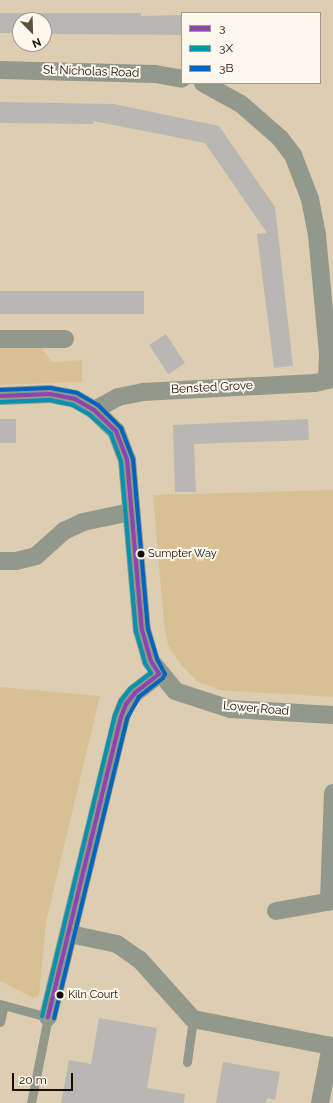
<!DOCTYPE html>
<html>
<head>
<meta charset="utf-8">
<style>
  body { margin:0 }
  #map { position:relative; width:333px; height:1103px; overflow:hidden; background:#ddceb2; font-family:Raleway,sans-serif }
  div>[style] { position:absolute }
  .green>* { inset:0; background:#d8c094 }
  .building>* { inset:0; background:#b9b7b4; transform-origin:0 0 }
  .service>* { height:9px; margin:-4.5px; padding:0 4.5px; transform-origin:4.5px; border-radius:4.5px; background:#93988c }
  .minor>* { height:18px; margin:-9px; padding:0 9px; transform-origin:9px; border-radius:9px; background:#93988c }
  .bus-1>* { height:4px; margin:-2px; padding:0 2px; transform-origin:2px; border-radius:2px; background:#8e44ad }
  .bus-2>* { height:4px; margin:-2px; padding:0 2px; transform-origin:2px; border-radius:2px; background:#0492af }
  .bus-3>* { height:4px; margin:-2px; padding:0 2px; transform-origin:2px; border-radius:2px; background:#0065bd }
  .dots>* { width:11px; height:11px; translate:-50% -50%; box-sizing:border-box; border:2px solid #fdf7ed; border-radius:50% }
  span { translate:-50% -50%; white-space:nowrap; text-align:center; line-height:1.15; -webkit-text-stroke:4px #fdf7ed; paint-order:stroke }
  .bus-label { font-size:11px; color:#180e00 }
  .left { translate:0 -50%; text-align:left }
  .street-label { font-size:12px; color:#180e00 }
  .legend { position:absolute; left:181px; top:12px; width:140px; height:72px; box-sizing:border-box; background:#fdf7ed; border:1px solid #a19a8e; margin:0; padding:5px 7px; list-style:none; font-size:12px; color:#180e00 }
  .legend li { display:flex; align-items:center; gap:8px; height:20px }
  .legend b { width:20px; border:1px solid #a19a8e }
  .north { position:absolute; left:12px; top:12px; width:40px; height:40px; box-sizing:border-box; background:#fdf7ed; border:1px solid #a19a8e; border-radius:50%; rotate:157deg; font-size:11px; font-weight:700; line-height:16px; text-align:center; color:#180e00 }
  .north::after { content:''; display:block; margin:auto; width:14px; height:18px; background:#5d513e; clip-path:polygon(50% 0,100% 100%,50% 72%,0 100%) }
  .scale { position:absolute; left:12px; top:1073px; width:61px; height:18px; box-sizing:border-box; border:2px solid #180e00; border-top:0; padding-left:5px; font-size:12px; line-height:14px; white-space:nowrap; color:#180e00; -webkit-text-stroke:3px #fdf7ed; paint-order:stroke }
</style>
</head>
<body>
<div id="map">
  <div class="green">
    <i style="clip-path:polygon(41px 347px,52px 362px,82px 360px,82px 382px,0 385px,0 348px)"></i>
    <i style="clip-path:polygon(333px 490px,333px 697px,219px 690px,197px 681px,180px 664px,168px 645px,164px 623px,153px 495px)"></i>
    <i style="clip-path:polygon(0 687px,100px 696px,46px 922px,39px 996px,33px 998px,0 981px)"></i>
  </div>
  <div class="building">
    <i style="clip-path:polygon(0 13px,141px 13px,141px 16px,182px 15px,182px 35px,44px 34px,44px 20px,20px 20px,20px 33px,0 33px)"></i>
    <i style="clip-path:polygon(0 102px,114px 104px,219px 126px,275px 207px,293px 366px,274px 368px,257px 234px,267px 233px,205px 143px,93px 121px,93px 124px,0 123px)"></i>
    <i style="left:144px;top:291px;width:23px;height:144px;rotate:90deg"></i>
    <i style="left:166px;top:334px;width:35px;height:20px;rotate:57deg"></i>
    <i style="left:0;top:419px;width:16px;height:24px"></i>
    <i style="clip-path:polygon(308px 419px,309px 440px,194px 444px,196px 492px,175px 492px,173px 425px)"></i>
    <i style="clip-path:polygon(99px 1018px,157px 1028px,147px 1088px,185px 1094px,184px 1103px,61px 1103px,69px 1060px,91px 1064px)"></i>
    <i style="clip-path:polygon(223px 1062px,280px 1072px,275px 1100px,267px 1098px,266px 1103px,216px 1103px)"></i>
  </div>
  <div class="service">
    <i style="left:0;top:1004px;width:50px;rotate:15.2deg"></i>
    <i style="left:48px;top:1017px;width:88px;rotate:101.2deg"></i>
    <i style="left:0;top:1022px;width:17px;rotate:-77deg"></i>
    <i style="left:187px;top:1062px;width:43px;rotate:-82.1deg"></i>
  </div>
  <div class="minor">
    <i style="left:0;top:70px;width:155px;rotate:1.5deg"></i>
    <i style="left:155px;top:74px;width:27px;rotate:10deg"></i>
    <i style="left:203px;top:83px;width:43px;rotate:28.9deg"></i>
    <i style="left:241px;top:104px;width:52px;rotate:41.1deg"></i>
    <i style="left:280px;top:138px;width:21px;rotate:53deg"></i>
    <i style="left:293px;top:155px;width:47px;rotate:68.9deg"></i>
    <i style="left:310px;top:199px;width:37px;rotate:79deg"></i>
    <i style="left:317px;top:235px;width:119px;rotate:84.7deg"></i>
    <i style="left:328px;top:353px;width:26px;rotate:92deg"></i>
    <i style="left:0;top:339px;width:65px"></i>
    <i style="left:0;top:396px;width:50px;rotate:-2.3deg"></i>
    <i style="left:50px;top:394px;width:25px;rotate:11deg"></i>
    <i style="left:75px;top:399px;width:22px;rotate:30deg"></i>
    <i style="left:94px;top:410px;width:30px;rotate:44deg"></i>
    <i style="left:116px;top:431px;width:31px;rotate:69deg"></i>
    <i style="left:127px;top:460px;width:171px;rotate:85deg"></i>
    <i style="left:142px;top:630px;width:32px;rotate:74deg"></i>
    <i style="left:151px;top:661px;width:38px;rotate:51deg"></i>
    <i style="left:175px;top:691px;width:58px;rotate:18.1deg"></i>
    <i style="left:230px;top:709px;width:103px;rotate:3.3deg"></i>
    <i style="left:94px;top:410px;width:27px;rotate:-28deg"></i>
    <i style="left:118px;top:397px;width:25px;rotate:-11deg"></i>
    <i style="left:143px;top:392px;width:172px;rotate:-3deg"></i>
    <i style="left:315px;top:383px;width:18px;rotate:-13deg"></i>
    <i style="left:0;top:561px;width:16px"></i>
    <i style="left:16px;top:561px;width:21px;rotate:-14deg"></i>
    <i style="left:36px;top:556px;width:38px;rotate:-42deg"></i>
    <i style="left:64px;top:531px;width:21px;rotate:-25deg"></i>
    <i style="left:83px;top:522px;width:49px;rotate:-11.8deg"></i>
    <i style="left:329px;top:900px;width:107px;rotate:-87.9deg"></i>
    <i style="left:276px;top:911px;width:58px;rotate:-10deg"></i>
    <i style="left:70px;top:934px;width:48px;rotate:12deg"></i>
    <i style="left:117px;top:944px;width:28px;rotate:35deg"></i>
    <i style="left:140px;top:960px;width:79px;rotate:48.1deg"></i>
    <i style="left:193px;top:1019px;width:141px;rotate:11.1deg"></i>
    <i style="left:331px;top:1046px;width:58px;rotate:100.9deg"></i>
    <i style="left:48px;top:1017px;width:309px;rotate:-76.3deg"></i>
    <i style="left:121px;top:717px;width:14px;rotate:-69deg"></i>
    <i style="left:126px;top:704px;width:14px;rotate:-51deg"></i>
    <i style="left:135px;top:693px;width:31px;rotate:-38deg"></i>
  </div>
  <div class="bus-1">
    <i style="left:0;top:396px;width:50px;rotate:-2.3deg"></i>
    <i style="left:50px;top:394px;width:25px;rotate:11deg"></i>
    <i style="left:75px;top:399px;width:22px;rotate:30deg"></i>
    <i style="left:94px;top:410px;width:30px;rotate:44deg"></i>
    <i style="left:116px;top:431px;width:31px;rotate:69deg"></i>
    <i style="left:127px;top:460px;width:171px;rotate:85deg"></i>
    <i style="left:142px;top:630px;width:32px;rotate:74deg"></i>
    <i style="left:151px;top:661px;width:15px;rotate:58deg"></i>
    <i style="left:159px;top:674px;width:31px;rotate:142deg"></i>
    <i style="left:135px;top:693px;width:14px;rotate:129deg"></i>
    <i style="left:126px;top:704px;width:14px;rotate:111deg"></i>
    <i style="left:121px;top:717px;width:309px;rotate:103.7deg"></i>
  </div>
  <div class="bus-2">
    <i style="left:0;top:402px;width:50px;rotate:-2.3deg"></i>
    <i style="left:50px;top:400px;width:24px;rotate:12deg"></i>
    <i style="left:73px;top:405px;width:20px;rotate:30deg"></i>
    <i style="left:90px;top:415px;width:28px;rotate:42deg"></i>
    <i style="left:111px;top:434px;width:29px;rotate:70deg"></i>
    <i style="left:121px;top:461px;width:171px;rotate:85deg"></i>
    <i style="left:136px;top:631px;width:33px;rotate:74deg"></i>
    <i style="left:145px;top:663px;width:12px;rotate:59deg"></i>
    <i style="left:151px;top:673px;width:26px;rotate:143deg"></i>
    <i style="left:130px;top:689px;width:15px;rotate:127deg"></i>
    <i style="left:121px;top:701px;width:15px;rotate:113deg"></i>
    <i style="left:115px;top:715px;width:310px;rotate:103.6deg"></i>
  </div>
  <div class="bus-3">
    <i style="left:0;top:390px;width:50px;rotate:-2.3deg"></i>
    <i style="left:50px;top:388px;width:27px;rotate:10deg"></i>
    <i style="left:77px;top:393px;width:24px;rotate:30deg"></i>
    <i style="left:98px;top:405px;width:33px;rotate:45deg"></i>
    <i style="left:121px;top:428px;width:33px;rotate:69deg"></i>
    <i style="left:133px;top:459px;width:171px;rotate:85deg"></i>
    <i style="left:148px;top:629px;width:31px;rotate:73deg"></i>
    <i style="left:157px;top:659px;width:17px;rotate:62deg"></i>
    <i style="left:165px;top:674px;width:4px;rotate:117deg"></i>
    <i style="left:163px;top:678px;width:31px;rotate:142deg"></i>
    <i style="left:139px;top:697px;width:25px;rotate:119deg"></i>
    <i style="left:127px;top:719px;width:308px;rotate:103.7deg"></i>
  </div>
  <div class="dots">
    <i style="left:141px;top:554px;background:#180e00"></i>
    <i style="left:60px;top:995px;background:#180e00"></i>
  </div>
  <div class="bus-label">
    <span class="left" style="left:148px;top:554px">Sumpter Way</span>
    <span class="left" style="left:68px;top:995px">Kiln Court</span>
  </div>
  <div class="street-label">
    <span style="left:91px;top:72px;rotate:2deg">St. Nicholas Road</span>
    <span style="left:212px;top:388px;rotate:-3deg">Bensted Grove</span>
    <span style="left:256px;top:709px;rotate:5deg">Lower Road</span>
  </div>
  <ul class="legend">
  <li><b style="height:5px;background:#8e44ad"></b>3</li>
  <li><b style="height:5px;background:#0492af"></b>3X</li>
  <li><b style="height:5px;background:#0065bd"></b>3B</li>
  </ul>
  <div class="north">N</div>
  <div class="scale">20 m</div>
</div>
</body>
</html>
